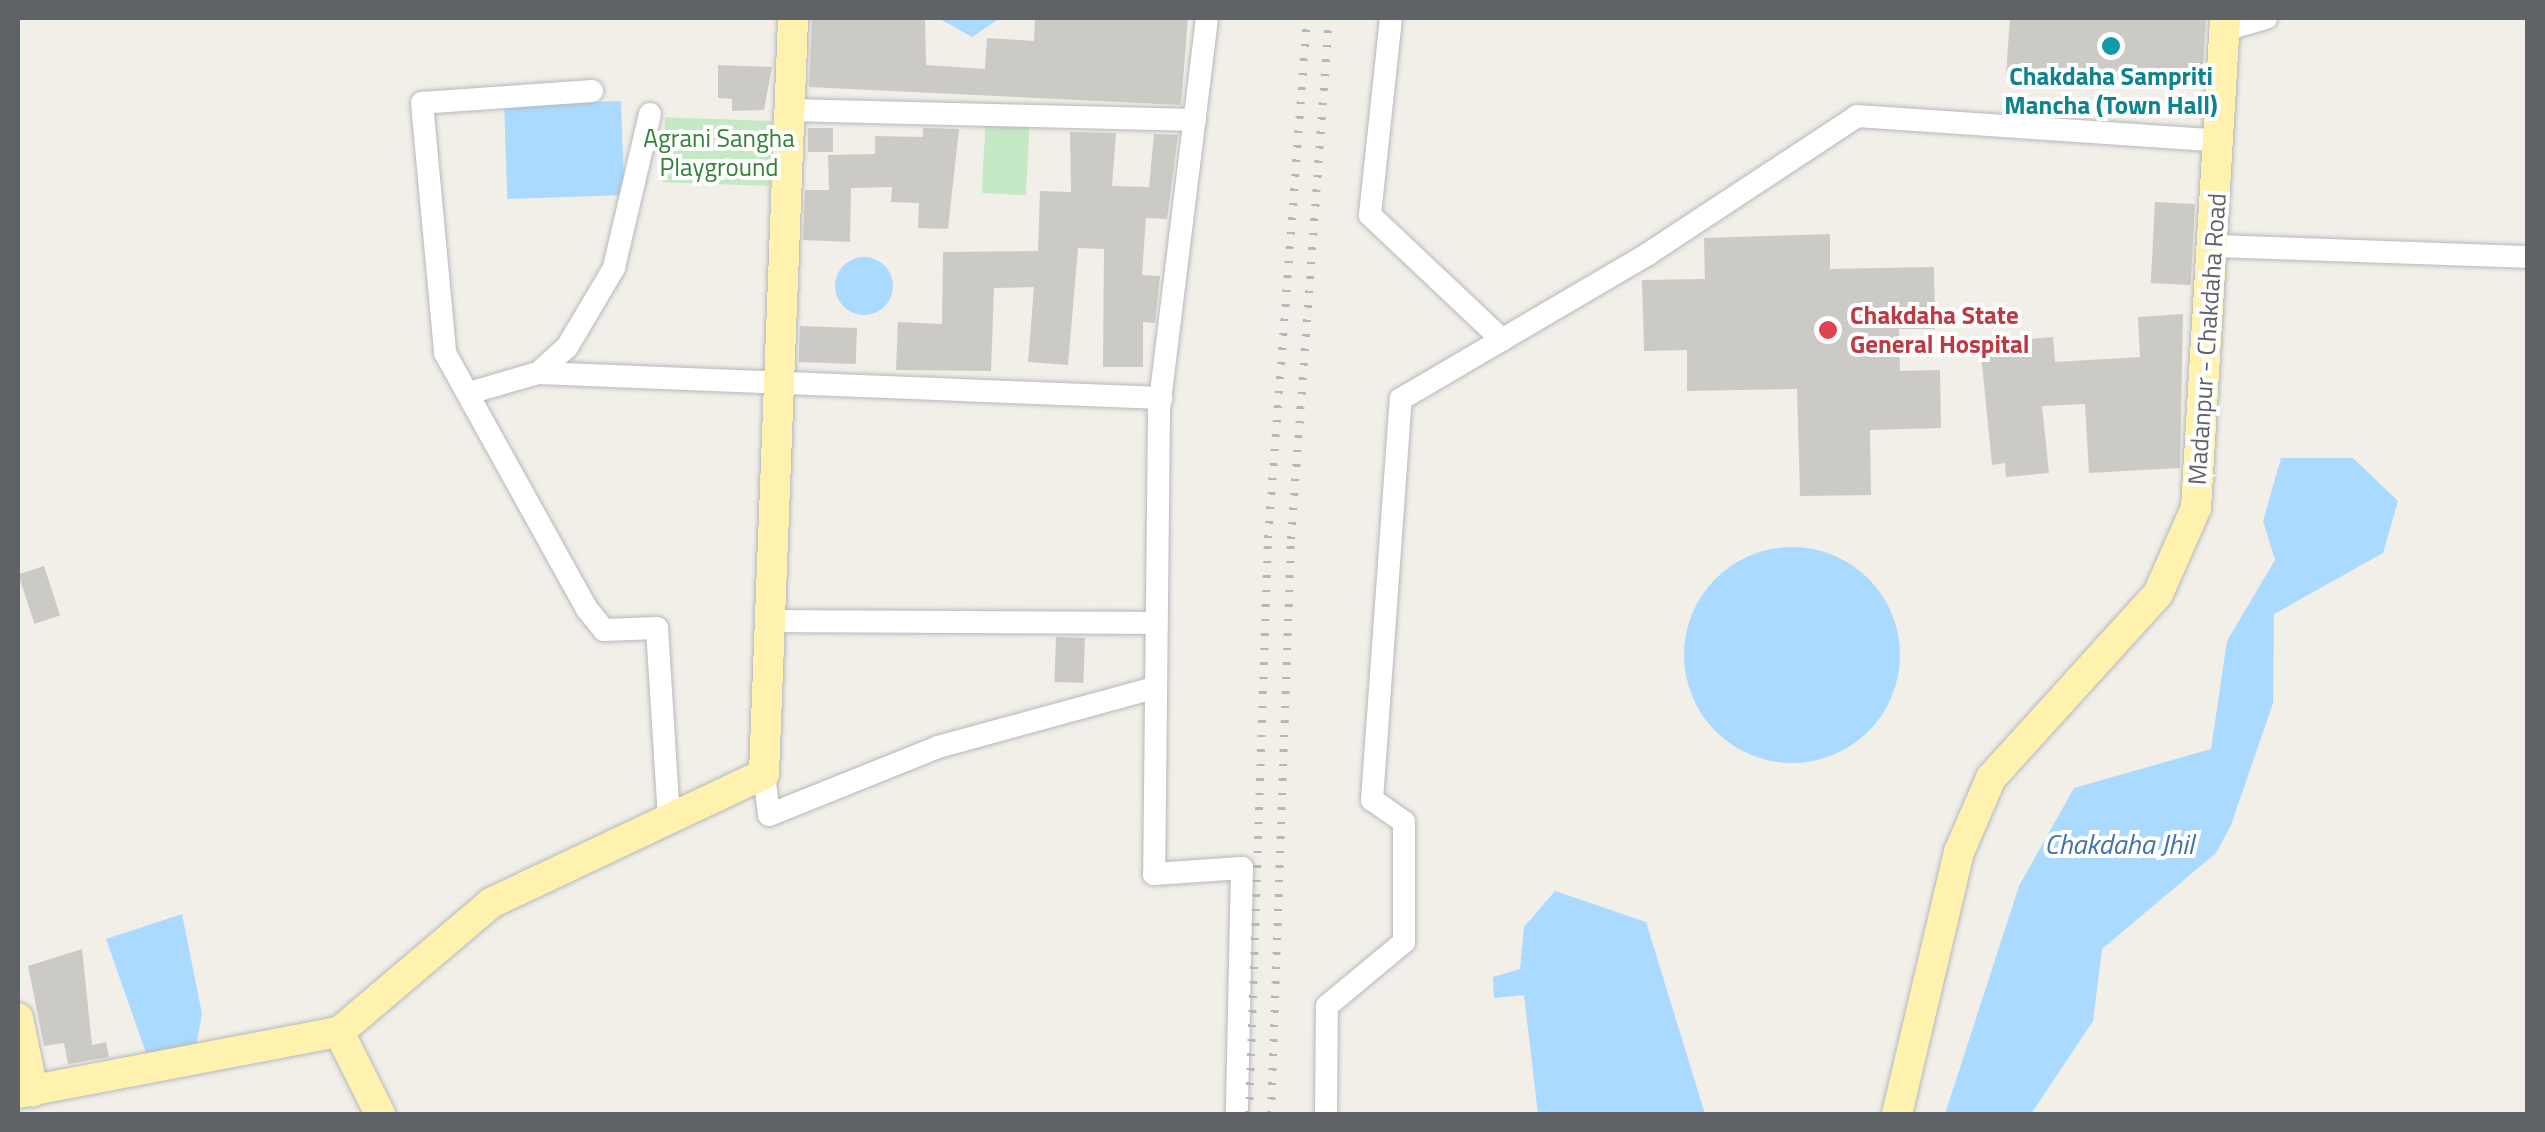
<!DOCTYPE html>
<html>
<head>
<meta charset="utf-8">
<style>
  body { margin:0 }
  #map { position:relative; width:2545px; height:1132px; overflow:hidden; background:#f1efe8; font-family:"Titillium Web",sans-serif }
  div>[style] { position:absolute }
  .green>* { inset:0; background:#c5e8c5; transform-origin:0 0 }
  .water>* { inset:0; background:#aadaff; transform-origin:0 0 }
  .round { border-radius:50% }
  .building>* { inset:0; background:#cccac5; transform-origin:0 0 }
  .roads { filter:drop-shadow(0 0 2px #b5b8bc) drop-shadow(0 0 2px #b5b8bc) }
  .minor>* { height:22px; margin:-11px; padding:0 11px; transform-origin:11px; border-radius:11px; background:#fff }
  .major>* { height:30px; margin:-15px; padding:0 15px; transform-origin:15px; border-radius:15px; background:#fff2af }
  .rail>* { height:8px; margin-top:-4px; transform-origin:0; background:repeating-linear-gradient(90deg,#b6b7b8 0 2.5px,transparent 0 14.5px) }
  .dots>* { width:28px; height:28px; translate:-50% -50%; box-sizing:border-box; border:5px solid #fff; border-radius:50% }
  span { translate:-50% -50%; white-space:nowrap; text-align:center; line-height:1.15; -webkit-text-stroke:8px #fff; paint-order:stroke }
  .culture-label { font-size:25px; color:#0d838f; font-weight:700 }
  .park-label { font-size:25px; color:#348238 }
  .health-label { font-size:25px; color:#be3a42; font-weight:700 }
  .left { translate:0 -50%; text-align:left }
  .street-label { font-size:25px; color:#5f6368 }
  .water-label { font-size:28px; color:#4174aa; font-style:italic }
  .frame { position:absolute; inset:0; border:20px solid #5f6368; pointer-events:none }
</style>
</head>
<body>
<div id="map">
  <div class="green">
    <i style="left:986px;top:114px;width:44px;height:79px;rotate:3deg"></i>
    <i style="left:772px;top:121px;width:65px;height:107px;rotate:92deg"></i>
  </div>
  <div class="water">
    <i style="clip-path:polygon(938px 18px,1000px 18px,972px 37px)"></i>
    <i style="left:621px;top:101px;width:94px;height:117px;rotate:88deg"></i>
    <i class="round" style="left:835px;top:257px;width:58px;height:58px"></i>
    <i style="clip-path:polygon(2281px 458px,2353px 458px,2398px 501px,2383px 553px,2274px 614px,2273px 703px,2231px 825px,2216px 853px,2102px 949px,2093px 1021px,2031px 1114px,1945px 1114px,2019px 886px,2074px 788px,2211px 749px,2227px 641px,2275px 560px,2263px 521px)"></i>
    <i class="round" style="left:1684px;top:547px;width:216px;height:216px"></i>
    <i style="clip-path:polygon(1555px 891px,1646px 922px,1705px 1114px,1538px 1114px,1524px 995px,1494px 998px,1493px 977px,1520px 969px,1524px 927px)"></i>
    <i style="clip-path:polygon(182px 914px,202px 1014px,196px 1047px,146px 1053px,106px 939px)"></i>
  </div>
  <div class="building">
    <i style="clip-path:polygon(812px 18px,925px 18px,926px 65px,985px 69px,987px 38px,1034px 41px,1035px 18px,1188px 18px,1181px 105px,809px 87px)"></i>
    <i style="clip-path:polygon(2010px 18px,2206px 18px,2202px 84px,2006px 75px)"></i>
    <i style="clip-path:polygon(718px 65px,772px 67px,764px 110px,732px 111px,732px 99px,718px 98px)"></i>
    <i style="left:808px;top:128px;width:25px;height:24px"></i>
    <i style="clip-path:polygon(923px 128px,959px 129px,948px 229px,918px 228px,919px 203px,891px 202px,892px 187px,851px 188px,850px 242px,803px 240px,805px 190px,829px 190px,828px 155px,875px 154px,875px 136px,923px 137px)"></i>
    <i style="clip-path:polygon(1070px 132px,1116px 133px,1112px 186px,1149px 187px,1154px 134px,1178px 135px,1167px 219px,1146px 218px,1142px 275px,1160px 276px,1155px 323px,1143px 322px,1143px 367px,1103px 367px,1104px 249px,1078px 248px,1068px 365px,1028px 362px,1034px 287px,994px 288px,991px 371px,896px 370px,898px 322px,942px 324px,943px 252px,1038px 251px,1040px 191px,1071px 192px)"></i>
    <i style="left:2155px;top:202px;width:40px;height:81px;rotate:3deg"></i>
    <i style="clip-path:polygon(1830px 234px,1830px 269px,1934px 267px,1935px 329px,1899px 329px,1900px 371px,1940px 370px,1941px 428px,1870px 430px,1871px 495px,1800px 496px,1797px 389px,1687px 391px,1687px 350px,1644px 351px,1642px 280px,1705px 279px,1704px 238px)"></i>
    <i style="clip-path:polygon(2183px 314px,2180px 468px,2089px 473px,2085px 404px,2042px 406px,2049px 473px,2006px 477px,2005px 463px,1992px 465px,1981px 354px,1997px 352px,1996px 342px,2053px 337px,2055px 362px,2140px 357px,2138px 317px)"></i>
    <i style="left:800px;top:326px;width:57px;height:36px;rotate:2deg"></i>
    <i style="left:44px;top:566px;width:52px;height:27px;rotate:72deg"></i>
    <i style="left:1056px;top:637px;width:29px;height:45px;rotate:2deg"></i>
    <i style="clip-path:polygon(82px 949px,92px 1045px,106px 1042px,109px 1057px,68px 1064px,64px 1043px,44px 1046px,28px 966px)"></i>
  </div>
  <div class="roads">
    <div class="minor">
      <i style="left:1207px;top:18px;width:396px;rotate:97deg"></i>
      <i style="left:1159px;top:411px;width:463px;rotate:90.6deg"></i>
      <i style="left:1154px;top:874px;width:88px;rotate:-3.9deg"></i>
      <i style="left:1242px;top:868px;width:246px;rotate:91.2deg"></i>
      <i style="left:1391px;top:18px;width:198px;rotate:96.1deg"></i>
      <i style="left:1370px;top:215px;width:182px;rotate:43.4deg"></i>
      <i style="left:2224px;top:30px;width:44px;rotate:-15.9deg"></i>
      <i style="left:592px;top:91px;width:170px;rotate:176deg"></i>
      <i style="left:422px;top:103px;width:251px;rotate:84.7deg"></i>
      <i style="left:445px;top:353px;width:293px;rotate:61deg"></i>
      <i style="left:587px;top:609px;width:27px;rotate:51deg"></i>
      <i style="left:604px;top:630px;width:53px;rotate:-2.2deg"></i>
      <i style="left:657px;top:628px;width:191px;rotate:86.4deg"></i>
      <i style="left:790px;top:110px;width:405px;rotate:1.4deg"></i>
      <i style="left:650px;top:114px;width:158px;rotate:103.2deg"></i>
      <i style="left:614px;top:268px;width:92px;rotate:120.7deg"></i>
      <i style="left:567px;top:347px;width:39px;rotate:138deg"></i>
      <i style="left:538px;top:373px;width:624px;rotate:2.3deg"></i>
      <i style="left:2213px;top:246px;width:315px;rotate:2deg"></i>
      <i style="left:469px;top:393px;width:72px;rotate:-16.2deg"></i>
      <i style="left:770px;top:621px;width:386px;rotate:0.3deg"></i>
      <i style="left:764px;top:774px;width:41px;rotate:83deg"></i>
      <i style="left:769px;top:815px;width:182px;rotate:-21.9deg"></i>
      <i style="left:938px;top:747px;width:224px;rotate:-15.3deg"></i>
      <i style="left:1326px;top:1114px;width:108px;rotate:-89.5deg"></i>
      <i style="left:1327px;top:1006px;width:100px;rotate:-39.7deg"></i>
      <i style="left:1404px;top:942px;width:120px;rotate:-90deg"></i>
      <i style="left:1404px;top:822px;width:39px;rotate:-145deg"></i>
      <i style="left:1372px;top:800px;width:402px;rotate:-85.9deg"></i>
      <i style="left:1401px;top:399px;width:286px;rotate:-30.4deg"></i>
      <i style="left:1648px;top:254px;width:250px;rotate:-33.4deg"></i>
      <i style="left:1857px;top:116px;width:364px;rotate:3.9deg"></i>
    </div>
    <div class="major">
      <i style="left:18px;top:1018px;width:75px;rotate:78.4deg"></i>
      <i style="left:339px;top:1032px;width:92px;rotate:63.4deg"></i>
      <i style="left:18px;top:1093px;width:327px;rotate:-10.8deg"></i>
      <i style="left:339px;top:1032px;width:199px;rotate:-40.3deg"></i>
      <i style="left:491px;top:903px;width:302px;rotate:-25.3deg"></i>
      <i style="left:764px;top:774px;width:757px;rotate:-87.8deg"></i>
      <i style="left:1897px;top:1114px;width:269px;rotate:-76.7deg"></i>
      <i style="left:1959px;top:852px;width:81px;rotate:-66.6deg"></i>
      <i style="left:1991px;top:778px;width:248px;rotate:-47.8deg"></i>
      <i style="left:2158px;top:594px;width:94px;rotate:-66.2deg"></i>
      <i style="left:2196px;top:508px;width:491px;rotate:-86.6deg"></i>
    </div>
  </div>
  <div class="rail">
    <i style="left:1249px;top:1114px;width:576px;rotate:-88.11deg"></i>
    <i style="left:1268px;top:538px;width:521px;rotate:-85.71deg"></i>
    <i style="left:1271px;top:1114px;width:575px;rotate:-88.01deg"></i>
    <i style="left:1291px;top:539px;width:522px;rotate:-85.83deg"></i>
  </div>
  <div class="dots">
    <i style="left:2111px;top:46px;background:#0f9aa8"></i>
    <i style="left:1828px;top:330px;background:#e0444e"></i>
  </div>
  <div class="culture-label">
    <span style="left:2111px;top:91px">Chakdaha Sampriti<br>Mancha (Town Hall)</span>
  </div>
  <div class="park-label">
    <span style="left:719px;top:153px">Agrani Sangha<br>Playground</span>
  </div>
  <div class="health-label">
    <span class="left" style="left:1850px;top:330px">Chakdaha State<br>General Hospital</span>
  </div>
  <div class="street-label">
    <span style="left:2207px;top:339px;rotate:-86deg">Madanpur - Chakdaha Road</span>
  </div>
  <div class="water-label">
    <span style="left:2119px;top:844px">Chakdaha Jhil</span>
  </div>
  <div class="frame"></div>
</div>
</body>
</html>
